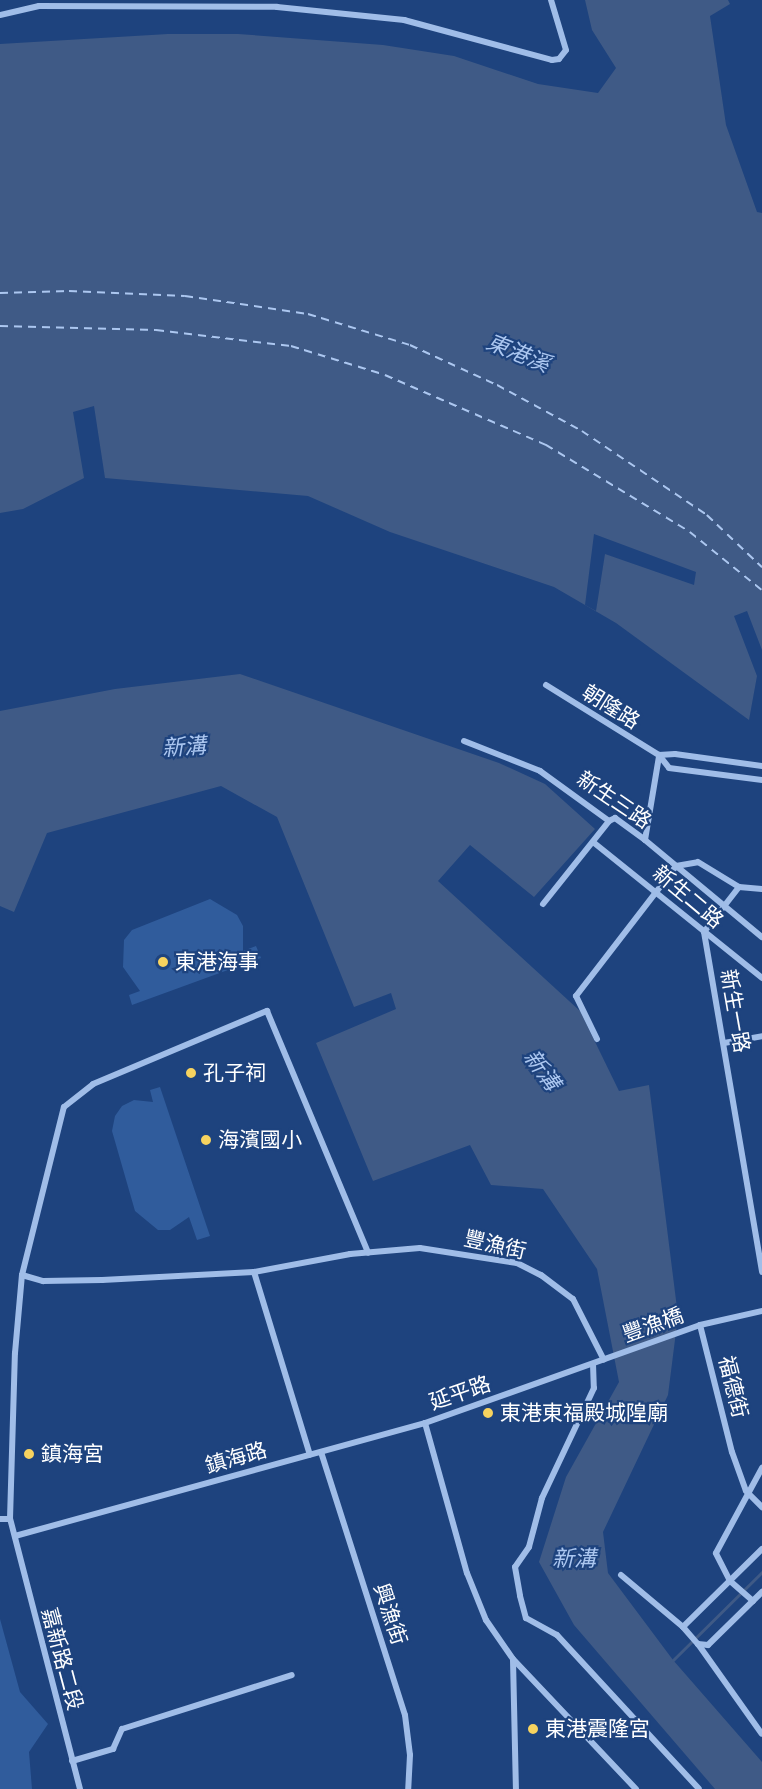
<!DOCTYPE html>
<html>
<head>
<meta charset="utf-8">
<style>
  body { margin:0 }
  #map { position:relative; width:762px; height:1789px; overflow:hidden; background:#1e437e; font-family:Inter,"Noto Sans TC",sans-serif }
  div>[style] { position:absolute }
  .green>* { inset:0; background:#305c9c }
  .water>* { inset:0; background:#3f5a86 }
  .pier>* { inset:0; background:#1e437e }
  .stream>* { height:3px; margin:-1.5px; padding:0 1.5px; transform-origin:1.5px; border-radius:1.5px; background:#3f5a86 }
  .ferry>* { height:1.5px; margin-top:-0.75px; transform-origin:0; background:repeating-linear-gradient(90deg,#acc7f0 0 8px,transparent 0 14px) }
  .street>* { height:6px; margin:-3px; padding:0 3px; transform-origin:3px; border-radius:3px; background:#a0bde8 }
  .dots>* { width:16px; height:16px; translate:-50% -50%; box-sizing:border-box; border:3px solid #1e437e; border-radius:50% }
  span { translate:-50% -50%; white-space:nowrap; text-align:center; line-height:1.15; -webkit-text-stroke:4.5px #1e437e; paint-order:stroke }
  .street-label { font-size:21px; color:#fff }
  .poi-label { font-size:21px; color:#fff }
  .left { translate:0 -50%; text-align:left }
  .water-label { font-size:22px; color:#acc7f0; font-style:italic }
</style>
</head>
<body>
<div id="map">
  <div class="green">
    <i style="clip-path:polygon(210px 899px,237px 915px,243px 926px,243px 951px,256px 946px,261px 958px,132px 1005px,129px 995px,140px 991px,123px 967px,124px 940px,132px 930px)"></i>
    <i style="clip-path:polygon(160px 1087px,210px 1236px,197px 1240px,189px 1217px,170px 1230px,158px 1230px,135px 1211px,112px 1131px,115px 1116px,122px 1106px,134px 1100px,153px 1102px,150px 1090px)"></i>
    <i style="clip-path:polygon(0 1619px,20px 1692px,48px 1724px,29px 1752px,32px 1789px,0 1789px)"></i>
  </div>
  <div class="water">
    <i style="clip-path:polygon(585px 0,728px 0,730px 4px,710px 16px,726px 125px,757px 212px,762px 213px,762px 650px,747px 611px,734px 616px,757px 676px,749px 720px,616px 623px,554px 587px,390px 532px,308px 496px,105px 478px,94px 406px,73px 412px,84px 478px,23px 509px,0 513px,0 44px,168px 34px,238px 34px,383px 45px,454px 56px,538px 84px,598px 93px,616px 68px,592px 30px)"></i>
    <i style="clip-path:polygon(240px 674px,499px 763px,545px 784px,595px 829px,534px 897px,470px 845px,438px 881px,580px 1011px,619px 1091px,649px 1085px,678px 1316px,668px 1395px,603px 1532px,608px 1573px,673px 1660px,762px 1762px,762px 1789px,715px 1789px,574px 1625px,539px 1562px,566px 1477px,619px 1382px,597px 1269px,543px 1189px,491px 1185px,470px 1145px,373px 1181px,316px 1043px,396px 1009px,391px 993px,354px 1007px,277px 817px,221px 786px,47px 833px,14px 912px,0 906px,0 711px,115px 689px)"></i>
  </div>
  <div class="pier">
    <i style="clip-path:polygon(594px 534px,696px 572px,694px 585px,605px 554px,596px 611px,585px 605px)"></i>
  </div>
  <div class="stream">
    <i style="left:671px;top:1662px;width:128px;rotate:-44.7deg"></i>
  </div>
  <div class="ferry">
    <i style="left:0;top:293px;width:69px;rotate:-1.7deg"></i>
    <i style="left:69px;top:291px;width:116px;rotate:2.5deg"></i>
    <i style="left:185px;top:296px;width:124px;rotate:8.3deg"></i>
    <i style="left:308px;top:314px;width:107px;rotate:16.9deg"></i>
    <i style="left:410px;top:345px;width:96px;rotate:24.7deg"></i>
    <i style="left:497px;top:385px;width:97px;rotate:28.4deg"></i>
    <i style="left:582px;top:431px;width:151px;rotate:33.9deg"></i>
    <i style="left:707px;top:515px;width:76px;rotate:43.4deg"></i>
    <i style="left:0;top:326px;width:156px;rotate:1.5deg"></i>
    <i style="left:156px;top:330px;width:136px;rotate:6.8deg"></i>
    <i style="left:291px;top:346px;width:98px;rotate:17.1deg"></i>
    <i style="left:385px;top:375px;width:176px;rotate:23.5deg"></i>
    <i style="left:546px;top:445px;width:168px;rotate:31.1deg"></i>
    <i style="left:690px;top:532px;width:92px;rotate:38.9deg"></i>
  </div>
  <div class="street">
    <i style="left:0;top:15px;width:40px;rotate:-13deg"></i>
    <i style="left:39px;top:6px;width:238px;rotate:0.2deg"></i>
    <i style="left:277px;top:7px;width:128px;rotate:5.8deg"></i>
    <i style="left:404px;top:20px;width:153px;rotate:15.1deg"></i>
    <i style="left:552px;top:60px;width:7px;rotate:-8deg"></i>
    <i style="left:559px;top:59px;width:11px;rotate:-52deg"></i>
    <i style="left:566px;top:50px;width:52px;rotate:-106.7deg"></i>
    <i style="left:546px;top:685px;width:133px;rotate:31.8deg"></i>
    <i style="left:659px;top:755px;width:16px;rotate:52deg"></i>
    <i style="left:669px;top:768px;width:94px;rotate:7.4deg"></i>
    <i style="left:464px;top:741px;width:82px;rotate:21.5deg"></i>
    <i style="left:540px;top:771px;width:85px;rotate:35.9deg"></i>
    <i style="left:659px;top:755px;width:16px;rotate:-4deg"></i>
    <i style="left:675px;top:754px;width:88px;rotate:7.9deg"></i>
    <i style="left:609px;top:821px;width:7px;rotate:-27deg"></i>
    <i style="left:615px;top:818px;width:37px;rotate:36deg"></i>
    <i style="left:645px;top:840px;width:152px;rotate:39.7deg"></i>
    <i style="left:645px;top:840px;width:85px;rotate:-80.5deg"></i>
    <i style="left:593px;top:842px;width:217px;rotate:38.8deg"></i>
    <i style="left:739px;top:887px;width:57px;rotate:127.9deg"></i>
    <i style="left:704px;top:932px;width:345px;rotate:80.3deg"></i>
    <i style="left:543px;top:904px;width:106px;rotate:-51.5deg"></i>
    <i style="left:597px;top:1039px;width:48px;rotate:-116deg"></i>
    <i style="left:576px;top:996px;width:164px;rotate:-52.4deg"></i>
    <i style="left:676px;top:866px;width:22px;rotate:-10deg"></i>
    <i style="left:698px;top:862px;width:48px;rotate:31.4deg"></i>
    <i style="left:739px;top:887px;width:23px;rotate:5deg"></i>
    <i style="left:724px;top:1043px;width:39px;rotate:-10deg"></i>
    <i style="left:254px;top:1272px;width:98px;rotate:-10.6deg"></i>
    <i style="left:350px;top:1254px;width:70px;rotate:-4.9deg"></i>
    <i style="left:420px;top:1248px;width:98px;rotate:8.8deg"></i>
    <i style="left:517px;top:1263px;width:27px;rotate:27deg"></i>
    <i style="left:541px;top:1275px;width:40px;rotate:37deg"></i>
    <i style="left:573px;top:1299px;width:68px;rotate:63.1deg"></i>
    <i style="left:22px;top:1275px;width:22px;rotate:16deg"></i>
    <i style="left:43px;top:1281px;width:59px;rotate:-1deg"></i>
    <i style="left:102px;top:1280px;width:152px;rotate:-3deg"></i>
    <i style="left:254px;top:1272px;width:191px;rotate:73deg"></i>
    <i style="left:700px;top:1325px;width:131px;rotate:75.9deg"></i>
    <i style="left:732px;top:1452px;width:41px;rotate:70.3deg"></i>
    <i style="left:746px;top:1491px;width:23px;rotate:45deg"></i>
    <i style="left:593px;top:1364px;width:24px;rotate:88deg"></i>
    <i style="left:594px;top:1388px;width:122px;rotate:115.3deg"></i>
    <i style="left:542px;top:1498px;width:51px;rotate:104.9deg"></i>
    <i style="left:529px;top:1547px;width:24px;rotate:125deg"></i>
    <i style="left:515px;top:1567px;width:29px;rotate:80deg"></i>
    <i style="left:520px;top:1596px;width:23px;rotate:75deg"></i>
    <i style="left:526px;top:1618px;width:35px;rotate:29deg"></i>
    <i style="left:557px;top:1635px;width:209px;rotate:47.3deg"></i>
    <i style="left:425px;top:1423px;width:156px;rotate:74.4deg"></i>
    <i style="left:467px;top:1573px;width:51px;rotate:68deg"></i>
    <i style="left:486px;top:1620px;width:47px;rotate:55.3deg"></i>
    <i style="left:513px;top:1659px;width:179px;rotate:46.6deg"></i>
    <i style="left:321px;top:1452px;width:276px;rotate:72.3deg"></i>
    <i style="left:405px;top:1715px;width:40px;rotate:82.9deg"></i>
    <i style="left:410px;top:1755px;width:34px;rotate:93deg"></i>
    <i style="left:0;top:1519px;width:10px"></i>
    <i style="left:15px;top:1536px;width:425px;rotate:-15.4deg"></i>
    <i style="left:425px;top:1423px;width:292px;rotate:-19.6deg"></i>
    <i style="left:700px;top:1325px;width:64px;rotate:-12.7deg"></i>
    <i style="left:762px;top:1549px;width:111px;rotate:135.4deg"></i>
    <i style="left:683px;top:1627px;width:23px;rotate:49deg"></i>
    <i style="left:698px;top:1644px;width:10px;rotate:6deg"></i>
    <i style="left:708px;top:1645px;width:76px;rotate:-44.5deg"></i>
    <i style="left:621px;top:1575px;width:81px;rotate:40deg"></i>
    <i style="left:753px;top:1601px;width:30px;rotate:-139deg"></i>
    <i style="left:730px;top:1581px;width:31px;rotate:-117deg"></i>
    <i style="left:716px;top:1553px;width:97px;rotate:-61.6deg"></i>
    <i style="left:698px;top:1644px;width:110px;rotate:54.6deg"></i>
    <i style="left:513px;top:1660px;width:129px;rotate:88.7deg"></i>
    <i style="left:72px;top:1761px;width:43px;rotate:-16.3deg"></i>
    <i style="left:113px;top:1749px;width:22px;rotate:-66deg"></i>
    <i style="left:122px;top:1729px;width:178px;rotate:-17.6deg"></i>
    <i style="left:80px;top:1789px;width:279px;rotate:-104.5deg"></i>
    <i style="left:10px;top:1519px;width:166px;rotate:-88.3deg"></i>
    <i style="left:15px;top:1353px;width:78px;rotate:-84.9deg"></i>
    <i style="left:22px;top:1275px;width:173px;rotate:-76deg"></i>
    <i style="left:64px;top:1107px;width:37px;rotate:-38deg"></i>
    <i style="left:93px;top:1084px;width:189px;rotate:-22.8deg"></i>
    <i style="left:267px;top:1011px;width:262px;rotate:67.3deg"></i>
  </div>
  <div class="dots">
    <i style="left:163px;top:962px;background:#f7d35f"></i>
    <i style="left:191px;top:1073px;background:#f7d35f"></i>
    <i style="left:206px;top:1140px;background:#f7d35f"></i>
    <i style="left:488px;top:1413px;background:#f7d35f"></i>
    <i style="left:29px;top:1454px;background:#f7d35f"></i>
    <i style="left:533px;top:1729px;background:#f7d35f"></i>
  </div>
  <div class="street-label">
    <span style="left:611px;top:707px;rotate:32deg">朝隆路</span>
    <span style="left:614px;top:800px;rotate:34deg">新生三路</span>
    <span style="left:688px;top:897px;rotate:40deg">新生二路</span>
    <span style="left:735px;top:1011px;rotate:80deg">新生一路</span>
    <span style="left:495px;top:1245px;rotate:13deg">豐漁街</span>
    <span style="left:653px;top:1325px;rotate:-20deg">豐漁橋</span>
    <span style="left:733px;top:1387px;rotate:76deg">福德街</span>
    <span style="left:460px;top:1393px;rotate:-19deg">延平路</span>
    <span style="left:236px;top:1458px;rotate:-16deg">鎮海路</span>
    <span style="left:390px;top:1614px;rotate:72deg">興漁街</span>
    <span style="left:62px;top:1659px;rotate:75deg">嘉新路二段</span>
  </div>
  <div class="poi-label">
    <span class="left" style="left:175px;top:962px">東港海事</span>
    <span class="left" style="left:203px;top:1073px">孔子祠</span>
    <span class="left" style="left:218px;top:1140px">海濱國小</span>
    <span class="left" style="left:500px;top:1413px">東港東福殿城隍廟</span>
    <span class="left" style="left:41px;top:1454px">鎮海宮</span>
    <span class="left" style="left:545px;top:1729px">東港震隆宮</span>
  </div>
  <div class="water-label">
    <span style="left:518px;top:353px;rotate:22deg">東港溪</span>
    <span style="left:184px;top:747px;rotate:-4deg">新溝</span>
    <span style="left:542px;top:1070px;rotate:54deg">新溝</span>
    <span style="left:574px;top:1559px">新溝</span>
  </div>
</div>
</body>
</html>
